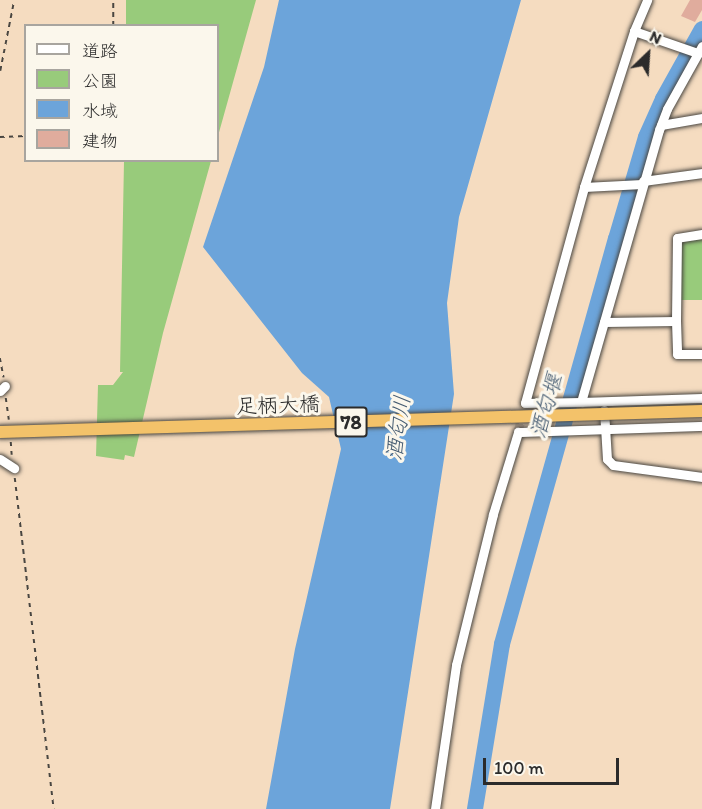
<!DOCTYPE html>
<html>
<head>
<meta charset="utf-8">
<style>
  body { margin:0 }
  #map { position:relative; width:702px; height:809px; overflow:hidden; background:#f5dcc0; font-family:Itim,"Klee One",sans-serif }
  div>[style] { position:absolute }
  .green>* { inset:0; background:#98cb7b; transform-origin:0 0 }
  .water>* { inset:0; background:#6ca4da }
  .river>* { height:16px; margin:-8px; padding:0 8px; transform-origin:8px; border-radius:8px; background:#6ca4da }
  .building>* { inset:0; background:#e0ac9d }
  .minor-tunnel>* { height:9px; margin-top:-4.5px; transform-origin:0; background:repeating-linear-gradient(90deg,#cdb9a2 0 9px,transparent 0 13.5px) }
  .path>* { height:1.5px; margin-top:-0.75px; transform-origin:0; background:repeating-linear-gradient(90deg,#494641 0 4.5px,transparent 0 9px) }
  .roads { filter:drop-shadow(0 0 2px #494641) drop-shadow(0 0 2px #494641) }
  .minor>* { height:9px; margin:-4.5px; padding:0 4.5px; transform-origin:4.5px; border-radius:4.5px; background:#fff }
  .bridges { filter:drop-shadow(0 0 2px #494641) drop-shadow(0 0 2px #494641) }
  .major-bridge>* { height:12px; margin:-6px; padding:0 6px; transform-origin:6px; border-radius:6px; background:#f3c26a }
  span { translate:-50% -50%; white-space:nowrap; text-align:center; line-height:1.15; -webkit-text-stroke:6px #fbf7ec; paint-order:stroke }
  .shield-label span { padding:2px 4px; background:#fbf7ec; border:2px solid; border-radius:4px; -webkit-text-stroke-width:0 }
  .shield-label { font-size:20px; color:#2b2b2b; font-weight:700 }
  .street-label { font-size:21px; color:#2b2b2b }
  .water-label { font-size:22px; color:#455b71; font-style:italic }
  .legend { position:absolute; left:24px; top:24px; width:195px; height:138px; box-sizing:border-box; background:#fbf7ec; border:2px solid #a8a59f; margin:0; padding:8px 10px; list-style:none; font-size:18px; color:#2b2b2b }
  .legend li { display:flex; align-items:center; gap:12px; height:30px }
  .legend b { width:30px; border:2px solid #a8a59f }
  .north { position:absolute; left:618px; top:24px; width:60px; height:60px; -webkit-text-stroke:4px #fbf7ec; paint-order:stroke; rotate:25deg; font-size:16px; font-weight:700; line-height:24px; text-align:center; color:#2b2b2b }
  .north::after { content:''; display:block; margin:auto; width:21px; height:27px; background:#2b2b2b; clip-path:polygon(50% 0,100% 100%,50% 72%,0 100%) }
  .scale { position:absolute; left:483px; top:758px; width:136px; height:27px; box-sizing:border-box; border:3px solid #2b2b2b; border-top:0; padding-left:8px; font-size:18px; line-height:21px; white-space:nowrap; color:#2b2b2b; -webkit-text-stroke:4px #fbf7ec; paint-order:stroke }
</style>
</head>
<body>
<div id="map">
  <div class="green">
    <i style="clip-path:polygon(126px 0,256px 0,218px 136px,218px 26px,126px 25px)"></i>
    <i style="clip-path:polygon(124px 161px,211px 161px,163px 333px,134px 457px,125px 455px,124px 460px,96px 456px,98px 385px,113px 385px,123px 372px,120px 372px)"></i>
    <i style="left:702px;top:239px;width:61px;height:23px;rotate:90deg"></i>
  </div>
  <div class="water">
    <i style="clip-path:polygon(279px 0,521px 0,459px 217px,447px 303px,454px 394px,390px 809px,266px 809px,295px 649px,341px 449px,329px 397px,302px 373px,203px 247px,264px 67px)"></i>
  </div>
  <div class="river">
    <i style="left:475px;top:809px;width:167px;rotate:-80.7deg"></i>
    <i style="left:502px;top:644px;width:421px;rotate:-74.3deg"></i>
    <i style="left:616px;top:239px;width:106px;rotate:-73.6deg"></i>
    <i style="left:646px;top:137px;width:42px;rotate:-65.9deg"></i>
    <i style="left:663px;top:99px;width:80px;rotate:-60.9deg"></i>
  </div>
  <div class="building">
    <i style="clip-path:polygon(690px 0,702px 0,702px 10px,695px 22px,681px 16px)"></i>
  </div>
  <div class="minor-tunnel">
    <i style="left:549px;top:430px;width:28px;rotate:-82deg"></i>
    <i style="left:518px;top:432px;width:30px;rotate:-76deg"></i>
  </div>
  <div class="path">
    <i style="left:113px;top:26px;width:26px;rotate:-90deg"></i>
    <i style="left:0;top:71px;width:72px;rotate:-78.8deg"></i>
    <i style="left:0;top:137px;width:26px;rotate:-2deg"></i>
    <i style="left:0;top:358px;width:20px;rotate:79deg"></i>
    <i style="left:6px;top:398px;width:22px;rotate:82deg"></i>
    <i style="left:11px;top:442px;width:13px;rotate:86deg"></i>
    <i style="left:15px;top:478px;width:333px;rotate:83.3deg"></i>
  </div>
  <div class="roads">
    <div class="minor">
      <i style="left:634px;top:31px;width:68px;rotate:19deg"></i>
      <i style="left:702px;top:46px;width:72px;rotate:119.1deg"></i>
      <i style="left:667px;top:109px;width:22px;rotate:111deg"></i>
      <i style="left:659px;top:130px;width:283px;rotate:106deg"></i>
      <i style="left:581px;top:402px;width:121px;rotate:-1.9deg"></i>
      <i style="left:661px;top:125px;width:42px;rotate:-9.7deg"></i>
      <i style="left:643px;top:181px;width:60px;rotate:-7.7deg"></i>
      <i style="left:584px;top:187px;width:58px;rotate:-3deg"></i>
      <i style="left:702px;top:234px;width:25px;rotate:171deg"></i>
      <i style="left:677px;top:238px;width:83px;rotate:90.7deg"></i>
      <i style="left:676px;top:321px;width:33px;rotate:88deg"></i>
      <i style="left:677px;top:354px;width:25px"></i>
      <i style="left:604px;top:322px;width:72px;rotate:-0.8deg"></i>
      <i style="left:0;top:391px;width:7px;rotate:-45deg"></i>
      <i style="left:581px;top:402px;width:56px;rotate:179deg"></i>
      <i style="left:525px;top:403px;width:224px;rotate:-74.7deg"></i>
      <i style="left:584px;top:187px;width:164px;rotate:-72.2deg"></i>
      <i style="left:634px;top:31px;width:34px;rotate:-67deg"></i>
      <i style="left:604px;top:410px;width:49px;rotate:86.5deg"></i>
      <i style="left:607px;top:459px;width:8px;rotate:45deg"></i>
      <i style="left:613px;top:465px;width:90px;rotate:7.7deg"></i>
      <i style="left:0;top:459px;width:17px;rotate:33deg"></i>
      <i style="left:435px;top:809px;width:146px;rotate:-81.7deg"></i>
      <i style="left:456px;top:665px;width:155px;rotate:-76.2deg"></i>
      <i style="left:493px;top:514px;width:86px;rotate:-73deg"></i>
      <i style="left:518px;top:432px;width:184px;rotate:-1.9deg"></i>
    </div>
  </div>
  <div class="bridges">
    <div class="major-bridge">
      <i style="left:0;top:432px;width:702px;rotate:-1.71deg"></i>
    </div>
  </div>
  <div class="shield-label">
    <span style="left:351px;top:422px">78</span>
  </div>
  <div class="street-label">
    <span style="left:278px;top:405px;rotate:-2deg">足柄大橋</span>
  </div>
  <div class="water-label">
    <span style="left:546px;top:406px;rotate:-74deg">酒匂堰</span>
    <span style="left:398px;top:428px;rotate:-82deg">酒匂川</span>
  </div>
  <ul class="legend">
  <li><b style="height:8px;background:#fff"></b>道路</li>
  <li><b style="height:16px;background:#98cb7b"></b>公園</li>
  <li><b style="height:16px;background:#6ca4da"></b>水域</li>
  <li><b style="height:16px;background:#e0ac9d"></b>建物</li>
  </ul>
  <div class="north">N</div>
  <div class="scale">100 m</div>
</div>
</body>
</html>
